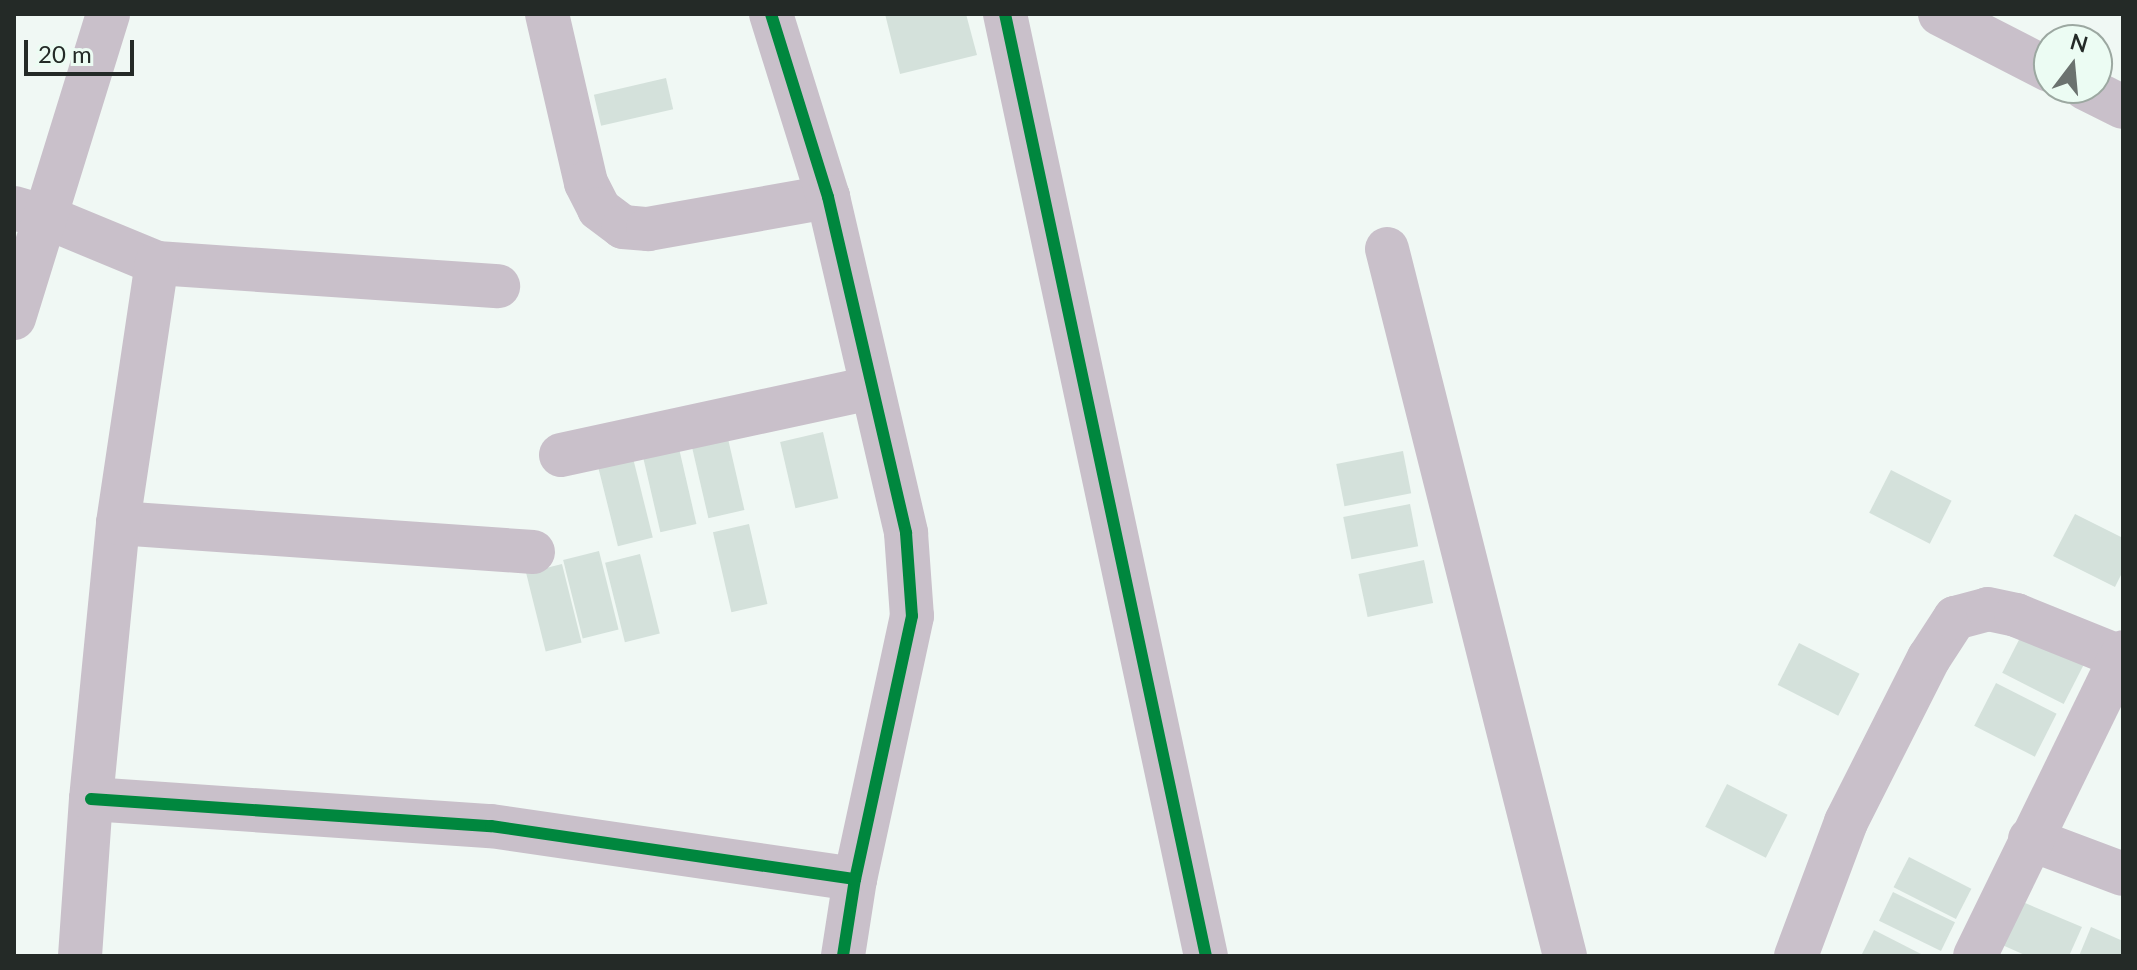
<!DOCTYPE html>
<html>
<head>
<meta charset="utf-8">
<style>
  body { margin:0 }
  #map { position:relative; width:2137px; height:970px; overflow:hidden; background:#f0f8f4; font-family:Lato,sans-serif }
  div>[style] { position:absolute }
  .building>* { inset:0; background:#d4e1db; transform-origin:0 0 }
  .minor>* { height:44px; margin:-22px; padding:0 22px; transform-origin:22px; border-radius:22px; background:#c9c0ca }
  .cycleway>* { height:12px; margin:-6px; padding:0 6px; transform-origin:6px; border-radius:6px; background:#00873e }
  span { translate:-50% -50%; white-space:nowrap; text-align:center; line-height:1.15; -webkit-text-stroke:6px #ecfcf3; paint-order:stroke }
  .frame { position:absolute; inset:0; border:16px solid #242a27; pointer-events:none }
  .north { position:absolute; left:2033px; top:24px; width:80px; height:80px; box-sizing:border-box; background:#ecfcf3; border:2px solid #9ca8a1; border-radius:50%; rotate:16deg; font-size:22px; font-weight:700; line-height:32px; text-align:center; color:#242a27 }
  .north::after { content:''; display:block; margin:auto; width:28px; height:36px; background:#6b726f; clip-path:polygon(50% 0,100% 100%,50% 72%,0 100%) }
  .scale { position:absolute; left:24px; top:40px; width:110px; height:36px; box-sizing:border-box; border:4px solid #242a27; border-top:0; padding-left:10px; font-size:24px; line-height:28px; white-space:nowrap; color:#242a27; -webkit-text-stroke:6px #ecfcf3; paint-order:stroke }
</style>
</head>
<body>
<div id="map">
  <div class="building">
    <i style="clip-path:polygon(885px 14px,966px 14px,977px 55px,900px 74px)"></i>
    <i style="left:666px;top:78px;width:32px;height:74px;rotate:77deg"></i>
    <i style="left:726px;top:430px;width:82px;height:37px;rotate:77deg"></i>
    <i style="left:823px;top:432px;width:68px;height:44px;rotate:77deg"></i>
    <i style="left:678px;top:444px;width:82px;height:37px;rotate:77deg"></i>
    <i style="left:1403px;top:451px;width:43px;height:68px;rotate:79deg"></i>
    <i style="left:633px;top:458px;width:82px;height:36px;rotate:76deg"></i>
    <i style="left:1891px;top:470px;width:68px;height:48px;rotate:27deg"></i>
    <i style="left:1410px;top:504px;width:43px;height:68px;rotate:79deg"></i>
    <i style="clip-path:polygon(2075px 514px,2123px 538px,2123px 571px,2115px 587px,2053px 556px)"></i>
    <i style="left:749px;top:524px;width:82px;height:37px;rotate:77deg"></i>
    <i style="left:599px;top:551px;width:81px;height:37px;rotate:76deg"></i>
    <i style="left:640px;top:554px;width:82px;height:36px;rotate:76deg"></i>
    <i style="left:1424px;top:560px;width:44px;height:67px;rotate:78deg"></i>
    <i style="left:562px;top:564px;width:81px;height:37px;rotate:76deg"></i>
    <i style="left:2024px;top:630px;width:69px;height:48px;rotate:27deg"></i>
    <i style="left:1799px;top:643px;width:68px;height:47px;rotate:27deg"></i>
    <i style="left:1996px;top:683px;width:68px;height:48px;rotate:27deg"></i>
    <i style="left:1727px;top:784px;width:68px;height:48px;rotate:27deg"></i>
    <i style="left:1909px;top:857px;width:70px;height:34px;rotate:27deg"></i>
    <i style="left:1893px;top:892px;width:69px;height:32px;rotate:26deg"></i>
    <i style="clip-path:polygon(2018px 900px,2082px 927px,2069px 956px,2027px 956px,2000px 944px)"></i>
    <i style="clip-path:polygon(2091px 927px,2123px 941px,2123px 956px,2079px 956px)"></i>
    <i style="clip-path:polygon(1874px 930px,1925px 956px,1861px 956px)"></i>
  </div>
  <div class="minor">
    <i style="left:547px;top:14px;width:173px;rotate:77deg"></i>
    <i style="left:586px;top:183px;width:29px;rotate:63deg"></i>
    <i style="left:599px;top:209px;width:30px;rotate:37deg"></i>
    <i style="left:623px;top:227px;width:25px;rotate:5deg"></i>
    <i style="left:648px;top:229px;width:183px;rotate:-10.1deg"></i>
    <i style="left:771px;top:14px;width:192px;rotate:72.7deg"></i>
    <i style="left:828px;top:197px;width:345px;rotate:76.9deg"></i>
    <i style="left:906px;top:533px;width:83px;rotate:85.9deg"></i>
    <i style="left:912px;top:616px;width:269px;rotate:102.2deg"></i>
    <i style="left:855px;top:879px;width:78px;rotate:98.9deg"></i>
    <i style="left:1005px;top:14px;width:963px;rotate:77.96deg"></i>
    <i style="left:1940px;top:14px;width:123px;rotate:27.2deg"></i>
    <i style="left:2085px;top:88px;width:42px;rotate:26.6deg"></i>
    <i style="left:14px;top:208px;width:33px;rotate:16deg"></i>
    <i style="left:46px;top:217px;width:120px;rotate:22.5deg"></i>
    <i style="left:157px;top:263px;width:342px;rotate:3.9deg"></i>
    <i style="left:1387px;top:249px;width:729px;rotate:75.87deg"></i>
    <i style="left:14px;top:318px;width:318px;rotate:-72.8deg"></i>
    <i style="left:561px;top:455px;width:318px;rotate:-12.2deg"></i>
    <i style="left:118px;top:523px;width:416px;rotate:4deg"></i>
    <i style="left:91px;top:799px;width:401px;rotate:3.9deg"></i>
    <i style="left:491px;top:826px;width:368px;rotate:8.3deg"></i>
    <i style="left:2030px;top:839px;width:99px;rotate:20.6deg"></i>
    <i style="left:80px;top:956px;width:157px;rotate:-86deg"></i>
    <i style="left:91px;top:799px;width:277px;rotate:-84.4deg"></i>
    <i style="left:118px;top:523px;width:263px;rotate:-81.5deg"></i>
    <i style="left:1796px;top:956px;width:143px;rotate:-69.5deg"></i>
    <i style="left:1846px;top:822px;width:184px;rotate:-63.2deg"></i>
    <i style="left:1929px;top:658px;width:48px;rotate:-57deg"></i>
    <i style="left:1955px;top:618px;width:34px;rotate:-15deg"></i>
    <i style="left:1988px;top:609px;width:29px;rotate:12deg"></i>
    <i style="left:2016px;top:615px;width:112px;rotate:22deg"></i>
    <i style="left:1975px;top:956px;width:338px;rotate:-64deg"></i>
  </div>
  <div class="cycleway">
    <i style="left:771px;top:14px;width:192px;rotate:72.7deg"></i>
    <i style="left:828px;top:197px;width:345px;rotate:76.9deg"></i>
    <i style="left:906px;top:533px;width:83px;rotate:85.9deg"></i>
    <i style="left:912px;top:616px;width:269px;rotate:102.2deg"></i>
    <i style="left:855px;top:879px;width:78px;rotate:98.9deg"></i>
    <i style="left:1005px;top:14px;width:963px;rotate:77.96deg"></i>
    <i style="left:91px;top:799px;width:401px;rotate:3.9deg"></i>
    <i style="left:491px;top:826px;width:368px;rotate:8.3deg"></i>
  </div>
  <div class="frame"></div>
  <div class="north">N</div>
  <div class="scale">20 m</div>
</div>
</body>
</html>
